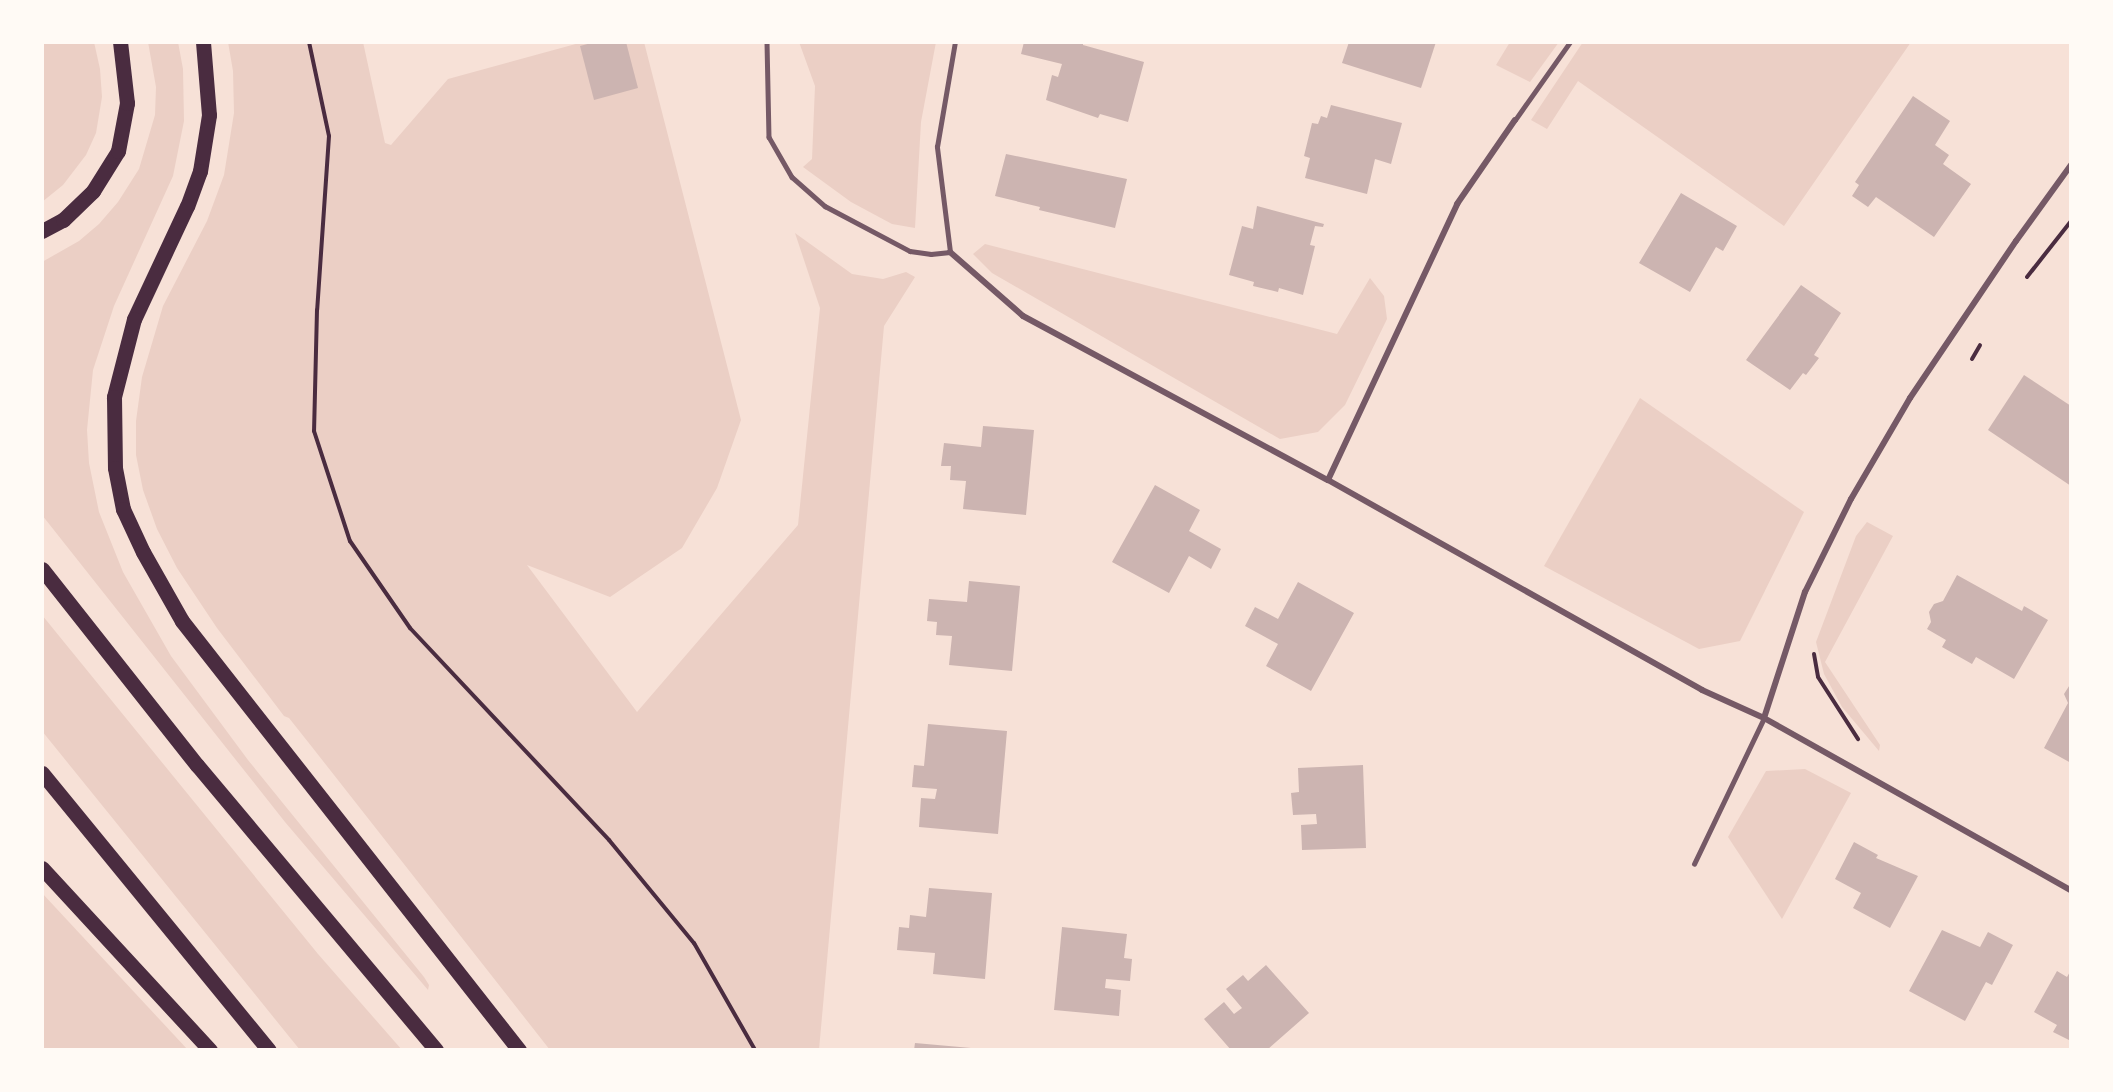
<!DOCTYPE html>
<html>
<head>
<meta charset="utf-8">
<style>
  body { margin:0 }
  #map { position:relative; width:2113px; height:1092px; overflow:hidden; background:#f7e1d7; font-family:"DM Sans",sans-serif }
  div>[style] { position:absolute }
  .green>* { inset:0; background:#ebcfc5 }
  .building>* { inset:0; background:#ccb4b1 }
  .path>* { height:4px; margin:-2px; padding:0 2px; transform-origin:2px; border-radius:2px; background:#4a2c40 }
  .service>* { height:4.5px; margin:-2.25px; padding:0 2.25px; transform-origin:2.25px; border-radius:2.25px; background:#755966 }
  .minor>* { height:6px; margin:-3px; padding:0 3px; transform-origin:3px; border-radius:3px; background:#755966 }
  .primary>* { height:15px; margin:-7.5px; padding:0 7.5px; transform-origin:7.5px; border-radius:7.5px; background:#4a2c40 }
  span { translate:-50% -50%; white-space:nowrap; text-align:center; line-height:1.15; -webkit-text-stroke:6px #fffaf5; paint-order:stroke }
  .frame { position:absolute; inset:0; border:44px solid #fffaf5; pointer-events:none }
</style>
</head>
<body>
<div id="map">
  <div class="green">
    <i style="clip-path:polygon(42px 42px,94px 42px,100px 69px,102px 97px,96px 133px,86px 155px,63px 185px,42px 202px)"></i>
    <i style="clip-path:polygon(148px 42px,178px 42px,183px 69px,184px 121px,173px 176px,114px 306px,93px 370px,87px 430px,89px 463px,99px 512px,123px 572px,171px 656px,248px 760px,424px 977px,429px 985px,428px 990px,285px 822px,42px 515px,42px 262px,79px 241px,99px 224px,118px 202px,139px 169px,155px 115px,156px 87px)"></i>
    <i style="clip-path:polygon(228px 42px,363px 42px,385px 143px,391px 145px,448px 79px,583px 42px,644px 42px,741px 420px,717px 488px,682px 548px,610px 597px,527px 565px,637px 712px,798px 525px,820px 308px,795px 233px,852px 274px,883px 279px,906px 272px,915px 277px,884px 326px,819px 1050px,550px 1050px,312px 747px,289px 718px,284px 716px,217px 628px,177px 568px,157px 529px,143px 490px,136px 455px,136px 421px,142px 377px,163px 306px,207px 221px,224px 175px,234px 113px,233px 71px)"></i>
    <i style="clip-path:polygon(799px 42px,936px 42px,921px 122px,915px 228px,892px 224px,851px 202px,803px 167px,812px 159px,815px 86px)"></i>
    <i style="clip-path:polygon(1510px 42px,1559px 42px,1530px 82px,1496px 65px)"></i>
    <i style="clip-path:polygon(1583px 42px,1911px 42px,1784px 226px,1578px 81px,1547px 129px,1531px 120px)"></i>
    <i style="clip-path:polygon(985px 244px,1337px 334px,1370px 278px,1384px 296px,1387px 319px,1345px 405px,1318px 432px,1280px 439px,992px 273px,973px 254px)"></i>
    <i style="clip-path:polygon(1640px 398px,1804px 512px,1740px 641px,1699px 649px,1544px 566px)"></i>
    <i style="clip-path:polygon(1867px 522px,1893px 536px,1825px 662px,1880px 745px,1879px 751px,1842px 707px,1824px 674px,1816px 642px,1856px 536px)"></i>
    <i style="clip-path:polygon(42px 615px,318px 954px,402px 1050px,300px 1050px,42px 731px)"></i>
    <i style="clip-path:polygon(1805px 769px,1851px 793px,1782px 919px,1728px 837px,1766px 771px)"></i>
    <i style="clip-path:polygon(42px 893px,188px 1050px,42px 1050px)"></i>
  </div>
  <div class="building">
    <i style="clip-path:polygon(595px 42px,626px 42px,638px 88px,594px 100px,580px 46px)"></i>
    <i style="clip-path:polygon(1024px 42px,1083px 42px,1083px 45px,1144px 62px,1128px 122px,1100px 114px,1098px 118px,1046px 100px,1052px 75px,1058px 77px,1062px 64px,1021px 54px)"></i>
    <i style="clip-path:polygon(1349px 42px,1436px 42px,1421px 88px,1342px 63px)"></i>
    <i style="clip-path:polygon(1913px 96px,1950px 121px,1935px 145px,1949px 155px,1943px 164px,1971px 184px,1934px 237px,1876px 197px,1868px 207px,1852px 196px,1859px 185px,1855px 182px)"></i>
    <i style="clip-path:polygon(1331px 105px,1402px 123px,1391px 164px,1375px 159px,1367px 194px,1305px 178px,1310px 158px,1304px 156px,1312px 123px,1318px 124px,1321px 116px,1327px 118px)"></i>
    <i style="clip-path:polygon(1006px 154px,1127px 179px,1115px 228px,1039px 210px,1040px 207px,995px 196px)"></i>
    <i style="clip-path:polygon(1681px 193px,1737px 226px,1723px 251px,1716px 247px,1690px 292px,1639px 263px)"></i>
    <i style="clip-path:polygon(1257px 206px,1324px 224px,1323px 227px,1315px 226px,1310px 245px,1315px 246px,1303px 295px,1279px 288px,1278px 292px,1253px 286px,1254px 282px,1229px 275px,1242px 226px,1253px 229px)"></i>
    <i style="clip-path:polygon(1801px 285px,1841px 313px,1814px 355px,1819px 358px,1806px 375px,1803px 373px,1790px 390px,1746px 360px)"></i>
    <i style="clip-path:polygon(2024px 375px,2071px 406px,2071px 486px,1988px 430px)"></i>
    <i style="clip-path:polygon(983px 426px,1034px 430px,1026px 515px,963px 509px,966px 481px,950px 480px,951px 466px,941px 466px,944px 443px,981px 447px)"></i>
    <i style="clip-path:polygon(1155px 485px,1200px 510px,1189px 531px,1221px 549px,1211px 569px,1189px 556px,1169px 593px,1112px 562px)"></i>
    <i style="clip-path:polygon(1957px 575px,2022px 611px,2024px 606px,2048px 620px,2014px 679px,1976px 657px,1972px 664px,1942px 647px,1946px 640px,1927px 629px,1931px 622px,1929px 612px,1934px 604px,1943px 601px)"></i>
    <i style="clip-path:polygon(969px 581px,1020px 586px,1012px 671px,949px 665px,952px 636px,936px 635px,937px 622px,927px 621px,929px 599px,967px 602px)"></i>
    <i style="clip-path:polygon(1298px 582px,1354px 613px,1311px 691px,1266px 666px,1278px 644px,1245px 626px,1255px 607px,1278px 619px)"></i>
    <i style="clip-path:polygon(2071px 683px,2071px 763px,2044px 748px,2068px 703px,2064px 694px)"></i>
    <i style="clip-path:polygon(928px 724px,1007px 731px,998px 834px,919px 827px,921px 798px,935px 799px,937px 789px,912px 787px,914px 765px,924px 766px)"></i>
    <i style="clip-path:polygon(1363px 765px,1366px 848px,1302px 850px,1301px 825px,1317px 824px,1316px 814px,1293px 815px,1291px 793px,1299px 792px,1298px 768px)"></i>
    <i style="clip-path:polygon(1854px 842px,1878px 855px,1876px 858px,1918px 876px,1890px 928px,1853px 908px,1861px 893px,1835px 879px)"></i>
    <i style="clip-path:polygon(929px 888px,992px 893px,985px 979px,933px 974px,935px 953px,897px 950px,899px 927px,909px 928px,910px 915px,926px 917px)"></i>
    <i style="clip-path:polygon(1062px 927px,1127px 934px,1124px 958px,1132px 959px,1130px 981px,1106px 979px,1105px 988px,1121px 990px,1119px 1016px,1054px 1010px)"></i>
    <i style="clip-path:polygon(1942px 930px,1980px 947px,1988px 932px,2013px 945px,1992px 985px,1986px 982px,1965px 1021px,1909px 991px)"></i>
    <i style="clip-path:polygon(1266px 965px,1309px 1013px,1267px 1050px,1231px 1050px,1204px 1019px,1224px 1002px,1234px 1014px,1242px 1008px,1226px 989px,1243px 975px,1248px 981px)"></i>
    <i style="clip-path:polygon(2071px 970px,2071px 1041px,2053px 1032px,2057px 1025px,2034px 1012px,2057px 971px,2067px 977px)"></i>
    <i style="clip-path:polygon(915px 1043px,971px 1048px,971px 1050px,914px 1050px)"></i>
  </div>
  <div class="path">
    <i style="left:309px;top:42px;width:96px;rotate:78deg"></i>
    <i style="left:329px;top:136px;width:174px;rotate:93.9deg"></i>
    <i style="left:317px;top:310px;width:121px;rotate:91.4deg"></i>
    <i style="left:314px;top:431px;width:116px;rotate:71.9deg"></i>
    <i style="left:350px;top:541px;width:106px;rotate:55.4deg"></i>
    <i style="left:410px;top:628px;width:291px;rotate:46.8deg"></i>
    <i style="left:609px;top:840px;width:134px;rotate:50.5deg"></i>
    <i style="left:694px;top:943px;width:123px;rotate:60.3deg"></i>
    <i style="left:2027px;top:277px;width:71px;rotate:-51.8deg"></i>
    <i style="left:1972px;top:359px;width:16px;rotate:-60deg"></i>
    <i style="left:1814px;top:654px;width:23px;rotate:80deg"></i>
    <i style="left:1818px;top:677px;width:74px;rotate:57.2deg"></i>
  </div>
  <div class="service">
    <i style="left:767px;top:42px;width:95px;rotate:88.8deg"></i>
    <i style="left:769px;top:137px;width:46px;rotate:60.1deg"></i>
    <i style="left:792px;top:177px;width:44px;rotate:41.3deg"></i>
    <i style="left:825px;top:206px;width:96px;rotate:27.9deg"></i>
    <i style="left:910px;top:251px;width:21px;rotate:8deg"></i>
    <i style="left:931px;top:254px;width:19px;rotate:-6deg"></i>
    <i style="left:950px;top:252px;width:106px;rotate:-97.1deg"></i>
    <i style="left:937px;top:147px;width:107px;rotate:-80.3deg"></i>
    <i style="left:1515px;top:120px;width:95px;rotate:-54.8deg"></i>
    <i style="left:1694px;top:864px;width:162px;rotate:-64.4deg"></i>
  </div>
  <div class="minor">
    <i style="left:950px;top:252px;width:97px;rotate:41.2deg"></i>
    <i style="left:1023px;top:316px;width:346px;rotate:28.3deg"></i>
    <i style="left:1328px;top:480px;width:429px;rotate:29.3deg"></i>
    <i style="left:1702px;top:690px;width:68px;rotate:24.3deg"></i>
    <i style="left:1764px;top:718px;width:352px;rotate:29.3deg"></i>
    <i style="left:1328px;top:480px;width:305px;rotate:-64.9deg"></i>
    <i style="left:1457px;top:204px;width:102px;rotate:-55.4deg"></i>
    <i style="left:1764px;top:718px;width:133px;rotate:-72deg"></i>
    <i style="left:1805px;top:592px;width:104px;rotate:-63.7deg"></i>
    <i style="left:1851px;top:499px;width:117px;rotate:-59.7deg"></i>
    <i style="left:1910px;top:398px;width:189px;rotate:-56deg"></i>
    <i style="left:2016px;top:241px;width:94px;rotate:-54.1deg"></i>
  </div>
  <div class="primary">
    <i style="left:203px;top:42px;width:73px;rotate:85.3deg"></i>
    <i style="left:209px;top:115px;width:57px;rotate:99.1deg"></i>
    <i style="left:200px;top:171px;width:37px;rotate:110deg"></i>
    <i style="left:187px;top:206px;width:125px;rotate:115.1deg"></i>
    <i style="left:134px;top:319px;width:81px;rotate:104.4deg"></i>
    <i style="left:114px;top:397px;width:71px;rotate:89.2deg"></i>
    <i style="left:115px;top:468px;width:42px;rotate:79deg"></i>
    <i style="left:123px;top:509px;width:47px;rotate:65.1deg"></i>
    <i style="left:143px;top:552px;width:79px;rotate:60.5deg"></i>
    <i style="left:182px;top:621px;width:546px;rotate:51.85deg"></i>
    <i style="left:42px;top:231px;width:24px;rotate:-28deg"></i>
    <i style="left:63px;top:220px;width:42px;rotate:-44deg"></i>
    <i style="left:93px;top:191px;width:47px;rotate:-58deg"></i>
    <i style="left:118px;top:151px;width:49px;rotate:-79.4deg"></i>
    <i style="left:127px;top:103px;width:61px;rotate:-96.5deg"></i>
    <i style="left:42px;top:569px;width:250px;rotate:51.7deg"></i>
    <i style="left:197px;top:765px;width:372px;rotate:50deg"></i>
    <i style="left:42px;top:773px;width:358px;rotate:50.7deg"></i>
    <i style="left:42px;top:868px;width:248px;rotate:47.3deg"></i>
  </div>
  <div class="frame"></div>
</div>
</body>
</html>
